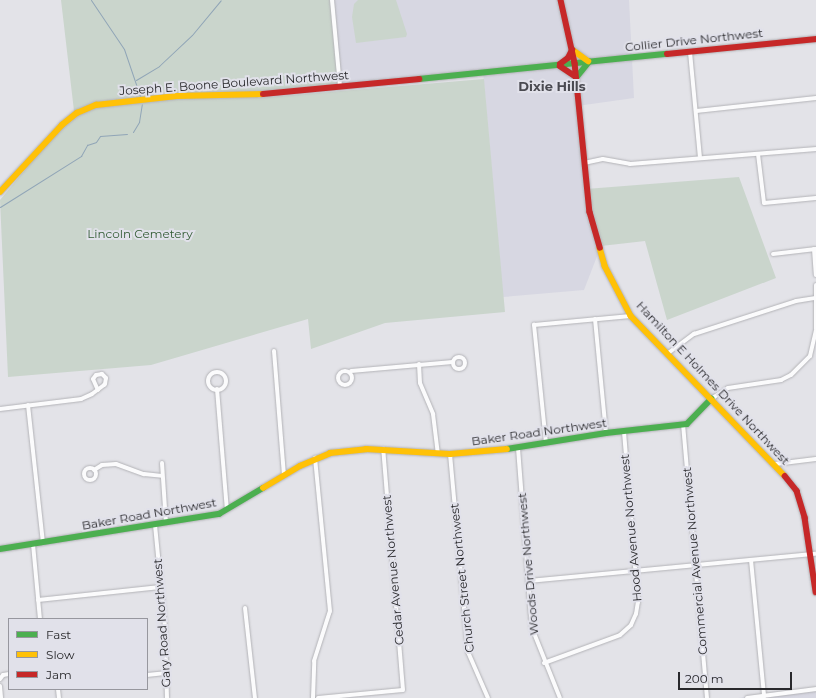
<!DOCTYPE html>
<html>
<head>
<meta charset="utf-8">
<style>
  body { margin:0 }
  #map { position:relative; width:816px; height:698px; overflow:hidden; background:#e3e3e8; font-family:Montserrat,sans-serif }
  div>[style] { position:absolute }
  .built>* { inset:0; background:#d7d7e2 }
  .green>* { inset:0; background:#cad5cc }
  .stream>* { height:1px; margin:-0.5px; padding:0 0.5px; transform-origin:0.5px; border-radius:0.5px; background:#90a5b7 }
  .roads { filter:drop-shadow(0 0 1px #b3b3b7) drop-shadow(0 0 1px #b3b3b7) }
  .street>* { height:4px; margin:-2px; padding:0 2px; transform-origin:2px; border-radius:2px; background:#fbfbfc }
  .street>.ring { margin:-2px; padding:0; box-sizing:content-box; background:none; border:4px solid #fbfbfc; border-radius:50% }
  .fast>* { height:5.5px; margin:-2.75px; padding:0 2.75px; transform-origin:2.75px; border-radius:2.75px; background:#4caf50 }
  .slow>* { height:5.5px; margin:-2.75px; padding:0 2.75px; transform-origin:2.75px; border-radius:2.75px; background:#ffc107 }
  .jam>* { height:5.5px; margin:-2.75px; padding:0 2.75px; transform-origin:2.75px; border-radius:2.75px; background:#c62828 }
  span { translate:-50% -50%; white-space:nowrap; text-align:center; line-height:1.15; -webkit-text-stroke:4px #e1e1ea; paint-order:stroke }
  .street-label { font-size:12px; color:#29292c }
  .park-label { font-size:12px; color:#335c35 }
  .neighbourhood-label { font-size:13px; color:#4a4a51; font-weight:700 }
  .legend { position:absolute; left:8px; top:618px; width:140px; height:72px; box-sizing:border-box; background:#e1e1ea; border:1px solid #97979e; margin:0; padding:5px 7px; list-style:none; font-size:12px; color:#29292c }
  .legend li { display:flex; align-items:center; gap:8px; height:20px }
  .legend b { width:20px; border:1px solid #97979e }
  .scale { position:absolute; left:678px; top:672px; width:114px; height:18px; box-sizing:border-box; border:2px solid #29292c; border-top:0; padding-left:5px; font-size:12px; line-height:14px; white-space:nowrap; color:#29292c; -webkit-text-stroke:3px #e1e1ea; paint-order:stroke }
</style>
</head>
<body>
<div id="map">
  <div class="built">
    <i style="clip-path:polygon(331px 0,629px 0,634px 98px,577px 106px,586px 189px,601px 246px,584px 290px,503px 297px,483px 72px,339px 85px)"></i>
    <i style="clip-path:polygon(816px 689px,816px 698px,738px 698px)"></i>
  </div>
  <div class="green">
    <i style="clip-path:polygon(61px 0,331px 0,339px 85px,260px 91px,258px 98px,484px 79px,505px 312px,385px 323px,311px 349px,308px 319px,151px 365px,8px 377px,0 200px,74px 111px)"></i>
    <i style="clip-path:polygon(358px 0,396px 0,407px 34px,406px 37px,356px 43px,352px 17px,354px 4px)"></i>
    <i style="clip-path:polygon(739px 177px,776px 278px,667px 320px,645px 241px,601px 246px,586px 189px)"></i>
  </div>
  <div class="stream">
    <i style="left:91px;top:0;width:59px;rotate:56deg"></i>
    <i style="left:124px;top:49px;width:50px;rotate:71.2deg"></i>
    <i style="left:136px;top:80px;width:27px;rotate:-31deg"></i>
    <i style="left:159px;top:66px;width:45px;rotate:-43.2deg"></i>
    <i style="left:192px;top:35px;width:45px;rotate:-50.4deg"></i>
    <i style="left:133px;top:132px;width:12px;rotate:-59deg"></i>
    <i style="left:139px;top:122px;width:18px;rotate:-81deg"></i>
    <i style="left:0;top:207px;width:96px;rotate:-32.2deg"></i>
    <i style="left:81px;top:156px;width:13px;rotate:-61deg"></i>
    <i style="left:87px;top:145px;width:9px;rotate:-18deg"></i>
    <i style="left:96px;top:142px;width:7px;rotate:-56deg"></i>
    <i style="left:100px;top:136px;width:27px;rotate:-4deg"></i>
  </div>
  <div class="roads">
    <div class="street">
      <i style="left:332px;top:0;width:87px;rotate:84.7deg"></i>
      <i style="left:690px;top:52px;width:105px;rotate:84.6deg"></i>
      <i style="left:696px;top:111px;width:121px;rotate:-6.2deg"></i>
      <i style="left:758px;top:154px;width:49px;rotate:83deg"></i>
      <i style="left:764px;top:203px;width:52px;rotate:-5.5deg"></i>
      <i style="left:584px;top:163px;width:19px;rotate:-12deg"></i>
      <i style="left:603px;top:159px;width:27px;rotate:10deg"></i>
      <i style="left:630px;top:164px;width:187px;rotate:-4.6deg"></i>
      <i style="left:814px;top:249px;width:26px;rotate:86deg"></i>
      <i style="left:773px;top:254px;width:43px;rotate:-6.6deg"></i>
      <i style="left:816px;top:285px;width:44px;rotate:90deg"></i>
      <i style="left:595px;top:319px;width:115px;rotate:84.5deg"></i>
      <i style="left:274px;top:351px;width:124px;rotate:85.4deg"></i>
      <i style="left:667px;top:354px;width:34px;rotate:-37deg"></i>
      <i style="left:694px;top:334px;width:107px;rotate:-17.9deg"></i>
      <i style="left:796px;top:301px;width:20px;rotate:-9deg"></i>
      <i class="ring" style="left:453px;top:357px;width:8px;height:8px"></i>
      <i style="left:419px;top:364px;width:19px;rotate:87deg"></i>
      <i style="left:420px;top:383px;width:34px;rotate:67deg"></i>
      <i style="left:433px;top:414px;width:39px;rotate:83deg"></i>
      <i style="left:351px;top:371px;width:102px;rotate:-5deg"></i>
      <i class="ring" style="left:338px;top:371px;width:10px;height:10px"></i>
      <i class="ring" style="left:208px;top:372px;width:14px;height:14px"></i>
      <i style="left:217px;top:389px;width:121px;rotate:85.3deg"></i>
      <i style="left:711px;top:399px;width:20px;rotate:-33deg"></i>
      <i style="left:728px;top:388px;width:54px;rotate:-8.6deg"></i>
      <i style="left:781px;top:380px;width:11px;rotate:-27deg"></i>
      <i style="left:791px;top:375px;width:27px;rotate:-45deg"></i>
      <i style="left:810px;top:356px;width:26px;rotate:-77deg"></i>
      <i style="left:28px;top:405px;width:139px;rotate:83.8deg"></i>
      <i style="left:0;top:409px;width:82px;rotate:-7deg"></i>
      <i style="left:81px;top:399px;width:12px;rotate:-24deg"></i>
      <i style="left:92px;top:394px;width:15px;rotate:-37deg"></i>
      <i style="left:104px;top:385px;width:1px;rotate:-45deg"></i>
      <i style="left:105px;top:384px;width:6px;rotate:-81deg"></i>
      <i style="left:106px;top:378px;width:6px;rotate:-135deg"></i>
      <i style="left:102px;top:374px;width:6px;rotate:171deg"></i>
      <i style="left:96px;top:375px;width:5px;rotate:127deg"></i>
      <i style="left:93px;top:379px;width:12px;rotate:66deg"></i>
      <i style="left:683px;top:424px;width:275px;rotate:85deg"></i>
      <i style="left:546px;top:443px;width:119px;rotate:-95.8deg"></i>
      <i style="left:534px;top:325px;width:97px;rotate:-5.3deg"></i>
      <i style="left:518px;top:448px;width:181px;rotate:85.6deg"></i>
      <i style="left:532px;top:628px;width:75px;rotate:68.2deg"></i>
      <i style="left:450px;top:454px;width:199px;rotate:84.8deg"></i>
      <i style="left:468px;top:652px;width:50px;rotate:66.5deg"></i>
      <i style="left:162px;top:463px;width:60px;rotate:86.2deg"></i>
      <i style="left:775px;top:464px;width:41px;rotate:-7deg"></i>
      <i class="ring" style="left:84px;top:468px;width:8px;height:8px"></i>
      <i style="left:94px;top:470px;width:9px;rotate:-32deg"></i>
      <i style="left:102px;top:465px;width:14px;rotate:-4deg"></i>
      <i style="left:116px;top:464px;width:30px;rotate:20deg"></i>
      <i style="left:144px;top:474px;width:18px;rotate:6deg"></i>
      <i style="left:155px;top:525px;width:102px;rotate:84.4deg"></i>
      <i style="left:165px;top:627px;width:71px;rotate:88.4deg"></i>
      <i style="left:33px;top:544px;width:75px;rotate:84.7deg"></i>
      <i style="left:751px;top:560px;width:137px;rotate:84.5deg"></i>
      <i style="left:528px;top:581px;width:289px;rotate:-5.4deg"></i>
      <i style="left:38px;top:600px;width:123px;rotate:-6.1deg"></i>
      <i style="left:245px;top:608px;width:91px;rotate:83.7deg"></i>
      <i style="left:544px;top:663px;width:81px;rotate:-20.2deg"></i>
      <i style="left:620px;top:635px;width:15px;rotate:-42deg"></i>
      <i style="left:631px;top:625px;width:12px;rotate:-66deg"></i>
      <i style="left:636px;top:614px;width:12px;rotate:-81deg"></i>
      <i style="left:638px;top:602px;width:172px;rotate:-94.7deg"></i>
      <i style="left:147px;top:675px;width:18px;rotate:-6deg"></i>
      <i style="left:0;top:679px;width:5px;rotate:-53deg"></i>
      <i style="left:3px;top:675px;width:6px;rotate:-9deg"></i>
      <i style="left:0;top:686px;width:12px;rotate:85deg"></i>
      <i style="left:58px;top:689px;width:9px;rotate:84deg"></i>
      <i style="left:313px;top:698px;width:37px;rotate:-88deg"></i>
      <i style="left:314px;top:661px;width:52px;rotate:-72.3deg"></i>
      <i style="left:330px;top:611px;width:154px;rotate:-95.6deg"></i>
      <i style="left:318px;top:698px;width:85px;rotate:-5.4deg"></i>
      <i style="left:403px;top:690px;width:242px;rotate:-94.7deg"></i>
      <i style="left:747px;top:698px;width:70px;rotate:-7.4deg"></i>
    </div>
    <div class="fast">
      <i style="left:576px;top:78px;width:21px;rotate:-51deg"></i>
      <i style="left:419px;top:79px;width:249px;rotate:-5.8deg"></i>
      <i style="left:507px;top:449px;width:100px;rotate:-9.2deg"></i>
      <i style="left:606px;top:433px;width:81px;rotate:-6.3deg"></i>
      <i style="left:687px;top:424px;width:35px;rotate:-46deg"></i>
      <i style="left:0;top:549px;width:222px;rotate:-9.1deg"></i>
      <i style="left:219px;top:514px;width:51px;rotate:-30.6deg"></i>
    </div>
    <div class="slow">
      <i style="left:573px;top:50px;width:19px;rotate:36deg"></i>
      <i style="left:0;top:192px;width:91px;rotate:-47.2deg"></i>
      <i style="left:62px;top:125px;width:19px;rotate:-39deg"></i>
      <i style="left:77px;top:113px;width:21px;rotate:-23deg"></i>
      <i style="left:96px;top:105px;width:81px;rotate:-6.3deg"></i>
      <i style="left:177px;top:96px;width:86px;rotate:-1.3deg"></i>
      <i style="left:600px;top:248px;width:19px;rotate:74deg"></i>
      <i style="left:605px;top:266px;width:56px;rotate:62.5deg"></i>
      <i style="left:631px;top:316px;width:222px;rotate:46.1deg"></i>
      <i style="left:263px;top:488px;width:43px;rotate:-30.7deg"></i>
      <i style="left:300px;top:466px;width:33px;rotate:-23deg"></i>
      <i style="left:330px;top:453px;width:36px;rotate:-6deg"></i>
      <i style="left:366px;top:449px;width:84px;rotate:3.4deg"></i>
      <i style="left:450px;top:454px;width:57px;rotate:-5deg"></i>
    </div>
    <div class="jam">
      <i style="left:561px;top:0;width:65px;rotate:77.5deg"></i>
      <i style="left:575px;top:63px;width:150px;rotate:84.3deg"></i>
      <i style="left:590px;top:212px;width:37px;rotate:74deg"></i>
      <i style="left:667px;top:54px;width:150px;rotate:-5.7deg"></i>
      <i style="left:560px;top:64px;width:10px;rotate:-37deg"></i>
      <i style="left:568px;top:58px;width:9px;rotate:-63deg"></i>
      <i style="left:560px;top:66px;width:18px;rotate:34deg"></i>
      <i style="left:263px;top:94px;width:157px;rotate:-5.5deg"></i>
      <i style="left:785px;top:476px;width:19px;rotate:51deg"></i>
      <i style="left:797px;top:491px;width:28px;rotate:73deg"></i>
      <i style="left:805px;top:518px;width:75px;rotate:81.5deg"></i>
    </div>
  </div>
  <div class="street-label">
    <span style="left:694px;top:40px;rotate:-6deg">Collier Drive Northwest</span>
    <span style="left:234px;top:83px;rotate:-4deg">Joseph E. Boone Boulevard Northwest</span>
    <span style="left:713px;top:383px;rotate:47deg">Hamilton E Holmes Drive Northwest</span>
    <span style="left:539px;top:432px;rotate:-8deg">Baker Road Northwest</span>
    <span style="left:149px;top:514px;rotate:-10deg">Baker Road Northwest</span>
    <span style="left:631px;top:528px;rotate:-95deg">Hood Avenue Northwest</span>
    <span style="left:695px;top:561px;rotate:-95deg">Commercial Avenue Northwest</span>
    <span style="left:528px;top:564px;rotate:-95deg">Woods Drive Northwest</span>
    <span style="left:393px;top:570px;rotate:-95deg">Cedar Avenue Northwest</span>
    <span style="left:462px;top:578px;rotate:-96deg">Church Street Northwest</span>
    <span style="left:162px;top:623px;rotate:-94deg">Gary Road Northwest</span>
  </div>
  <div class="park-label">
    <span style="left:140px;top:234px">Lincoln Cemetery</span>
  </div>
  <div class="neighbourhood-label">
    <span style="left:552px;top:86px">Dixie Hills</span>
  </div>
  <ul class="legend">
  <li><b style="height:5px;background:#4caf50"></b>Fast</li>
  <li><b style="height:5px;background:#ffc107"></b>Slow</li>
  <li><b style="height:5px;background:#c62828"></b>Jam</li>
  </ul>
  <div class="scale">200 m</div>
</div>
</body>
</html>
